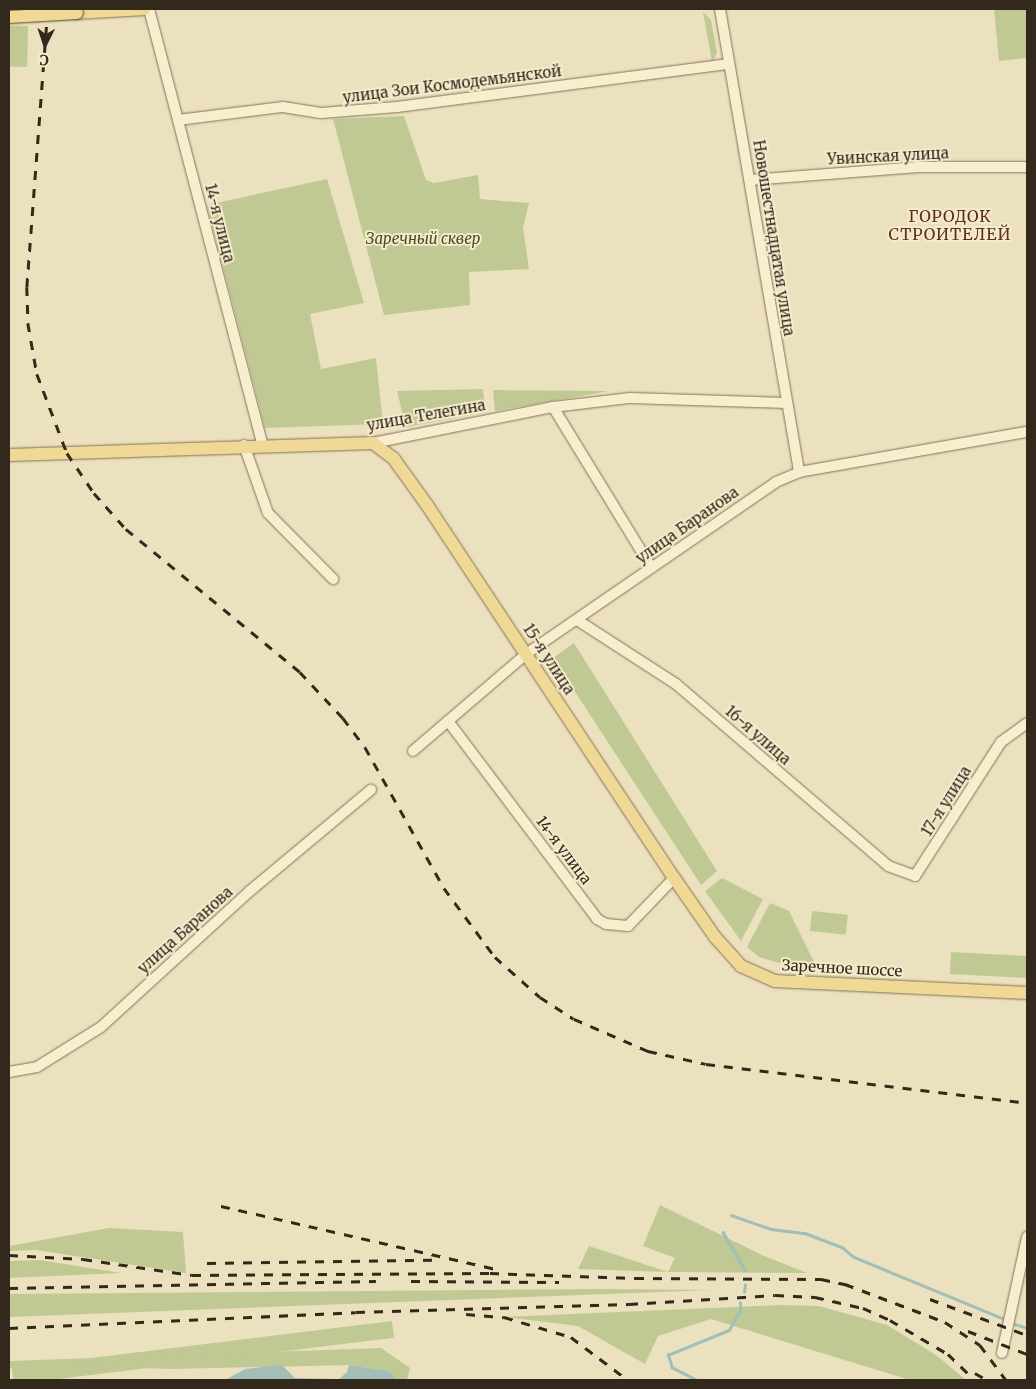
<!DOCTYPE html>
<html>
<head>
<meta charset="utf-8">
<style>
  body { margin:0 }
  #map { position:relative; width:1036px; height:1389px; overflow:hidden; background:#ece1be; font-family:Merriweather,serif }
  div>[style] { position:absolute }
  .green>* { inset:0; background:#c0c993; transform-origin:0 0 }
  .water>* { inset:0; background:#a1beb7 }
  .stream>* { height:2.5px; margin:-1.25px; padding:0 1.25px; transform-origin:1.25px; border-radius:1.25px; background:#a1beb7 }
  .roads { filter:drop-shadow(0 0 1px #847157) drop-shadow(0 0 1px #847157) }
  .minor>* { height:10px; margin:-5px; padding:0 5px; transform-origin:5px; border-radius:5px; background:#f7eed0 }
  .major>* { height:12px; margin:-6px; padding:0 6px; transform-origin:6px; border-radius:6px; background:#f0d895 }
  .rail>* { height:2.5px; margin-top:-1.25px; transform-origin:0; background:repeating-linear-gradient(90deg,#33281c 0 9px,transparent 0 18px) }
  .bridges { filter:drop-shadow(0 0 1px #513f2c) drop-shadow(0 0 1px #513f2c) }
  .major-bridge>* { height:12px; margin:-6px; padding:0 6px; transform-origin:6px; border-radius:6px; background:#f0d895 }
  span { translate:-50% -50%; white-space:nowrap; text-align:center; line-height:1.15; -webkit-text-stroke:4px #f4ebcd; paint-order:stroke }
  .street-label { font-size:15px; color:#33281c }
  .park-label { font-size:15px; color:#424f23; font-style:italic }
  .neighbourhood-label { font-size:16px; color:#5f2e1c; letter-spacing:1px }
  .frame { position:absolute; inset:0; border:10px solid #33281c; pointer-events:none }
  .north { position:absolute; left:20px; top:20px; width:50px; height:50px; -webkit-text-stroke:4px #f4ebcd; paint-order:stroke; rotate:184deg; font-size:14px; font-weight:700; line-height:20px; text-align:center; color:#33281c }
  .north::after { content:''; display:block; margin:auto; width:18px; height:22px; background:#33281c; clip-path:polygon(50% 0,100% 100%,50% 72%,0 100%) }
</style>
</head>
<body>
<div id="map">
  <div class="green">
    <i style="clip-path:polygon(994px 9px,1027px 9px,1027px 58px,999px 61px)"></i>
    <i style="clip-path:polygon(703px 12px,711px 20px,717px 53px,712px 62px)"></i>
    <i style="left:28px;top:26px;width:41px;height:19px;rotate:91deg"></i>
    <i style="clip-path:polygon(404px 116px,426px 180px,434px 183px,478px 175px,480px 199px,529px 203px,523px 228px,529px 269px,469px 272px,470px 305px,384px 315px,333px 119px)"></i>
    <i style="clip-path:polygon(327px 179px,364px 303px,310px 314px,321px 369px,376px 358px,383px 424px,265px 428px,207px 205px)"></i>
    <i style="clip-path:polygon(483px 389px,485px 412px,406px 427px,397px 391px)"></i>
    <i style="clip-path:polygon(493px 390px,609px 391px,495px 411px)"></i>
    <i style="clip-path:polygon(574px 643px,717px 871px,701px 885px,553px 658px)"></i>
    <i style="clip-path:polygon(722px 878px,763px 899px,741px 941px,705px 891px)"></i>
    <i style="clip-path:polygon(770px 903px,789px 911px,816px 966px,779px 963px,759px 957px,747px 947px)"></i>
    <i style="left:812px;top:911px;width:36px;height:20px;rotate:6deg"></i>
    <i style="left:951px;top:952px;width:76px;height:22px;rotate:3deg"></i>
    <i style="clip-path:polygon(660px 1205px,764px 1256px,807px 1273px,668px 1272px,578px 1269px,589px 1246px,668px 1272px,675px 1258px,643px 1246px)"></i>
    <i style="clip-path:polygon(109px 1228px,183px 1232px,186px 1273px,36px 1250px,9px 1251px,9px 1246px)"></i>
    <i style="clip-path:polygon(40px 1260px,121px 1273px,9px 1278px,9px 1261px)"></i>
    <i style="clip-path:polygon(594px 1289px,713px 1290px,9px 1317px,9px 1294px)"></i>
    <i style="clip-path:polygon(781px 1305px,819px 1306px,887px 1325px,936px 1355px,966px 1380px,910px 1380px,711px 1319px,658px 1336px,645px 1364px,578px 1326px,504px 1317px)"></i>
    <i style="left:392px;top:1321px;width:17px;height:383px;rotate:83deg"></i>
    <i style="clip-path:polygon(381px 1348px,410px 1368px,407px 1380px,396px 1380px,390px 1371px,349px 1365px,172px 1369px,107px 1367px,9px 1368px,9px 1361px)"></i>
  </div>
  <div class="water">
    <i style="clip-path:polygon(282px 1365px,295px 1378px,339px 1379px,347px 1372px,349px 1365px,390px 1371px,396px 1380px,225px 1380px,245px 1369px)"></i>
  </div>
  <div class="stream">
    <i style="left:731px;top:1215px;width:42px;rotate:19.3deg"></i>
    <i style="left:771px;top:1229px;width:34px;rotate:7deg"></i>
    <i style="left:805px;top:1233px;width:40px;rotate:21deg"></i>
    <i style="left:842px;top:1247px;width:16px;rotate:40deg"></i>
    <i style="left:854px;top:1257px;width:160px;rotate:22.4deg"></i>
    <i style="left:723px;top:1232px;width:44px;rotate:59.9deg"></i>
    <i style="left:744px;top:1292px;width:7px;rotate:-82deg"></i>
    <i style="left:1015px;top:1324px;width:13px;rotate:18deg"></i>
    <i style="left:696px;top:1380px;width:27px;rotate:-153deg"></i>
    <i style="left:672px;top:1368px;width:14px;rotate:-107deg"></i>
    <i style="left:668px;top:1355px;width:66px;rotate:-22.3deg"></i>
    <i style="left:729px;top:1330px;width:22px;rotate:-60deg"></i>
    <i style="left:740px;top:1311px;width:8px;rotate:-90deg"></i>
  </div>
  <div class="roads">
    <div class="minor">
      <i style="left:149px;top:9px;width:449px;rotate:75.4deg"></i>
      <i style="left:720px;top:9px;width:470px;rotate:80.3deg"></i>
      <i style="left:178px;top:120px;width:106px;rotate:-7.1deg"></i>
      <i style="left:283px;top:107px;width:38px;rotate:9deg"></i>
      <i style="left:321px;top:113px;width:76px;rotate:-4.5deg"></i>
      <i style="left:397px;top:107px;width:335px;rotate:-7.4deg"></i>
      <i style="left:750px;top:180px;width:169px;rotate:-4.4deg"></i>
      <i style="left:918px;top:167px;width:109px"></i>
      <i style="left:553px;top:407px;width:188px;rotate:58.5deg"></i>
      <i style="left:373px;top:443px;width:184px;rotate:-11.3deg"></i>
      <i style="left:553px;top:407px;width:78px;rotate:-6.7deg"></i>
      <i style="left:630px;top:398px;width:157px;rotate:1.8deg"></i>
      <i style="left:244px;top:445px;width:72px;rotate:70.6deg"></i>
      <i style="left:268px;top:513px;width:93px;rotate:45.4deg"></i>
      <i style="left:577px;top:620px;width:118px;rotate:32.9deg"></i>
      <i style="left:676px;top:684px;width:279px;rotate:40.6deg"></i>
      <i style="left:888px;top:866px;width:29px;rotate:20deg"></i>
      <i style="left:915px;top:876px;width:159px;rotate:-57.3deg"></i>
      <i style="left:1001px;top:742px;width:32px;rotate:-36deg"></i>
      <i style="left:448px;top:721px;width:248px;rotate:53deg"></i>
      <i style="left:597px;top:919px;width:10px;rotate:29deg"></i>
      <i style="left:606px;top:924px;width:22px;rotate:5deg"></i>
      <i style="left:628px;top:926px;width:66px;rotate:-46.2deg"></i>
      <i style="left:413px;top:751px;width:149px;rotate:-40.6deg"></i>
      <i style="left:526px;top:654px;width:303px;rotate:-34.5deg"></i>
      <i style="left:776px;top:482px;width:25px;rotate:-23deg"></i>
      <i style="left:799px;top:472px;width:231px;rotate:-10deg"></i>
      <i style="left:9px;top:1072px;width:28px;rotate:-10deg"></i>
      <i style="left:37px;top:1067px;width:75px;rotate:-32deg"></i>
      <i style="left:101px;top:1027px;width:202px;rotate:-42.4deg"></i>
      <i style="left:250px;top:891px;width:158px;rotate:-39.9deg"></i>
      <i style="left:1002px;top:1353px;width:119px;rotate:-77.8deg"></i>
    </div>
    <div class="major">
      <i style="left:77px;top:13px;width:67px;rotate:-3.4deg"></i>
      <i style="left:9px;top:455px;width:364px;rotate:-1.9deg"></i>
      <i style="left:373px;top:443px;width:26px;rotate:37deg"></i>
      <i style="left:394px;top:459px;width:57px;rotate:54.3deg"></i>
      <i style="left:427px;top:505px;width:447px;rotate:56.5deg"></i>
      <i style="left:674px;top:878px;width:72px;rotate:55.2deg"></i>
      <i style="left:715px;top:937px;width:39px;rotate:48deg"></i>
      <i style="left:741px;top:966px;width:37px;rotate:24deg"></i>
      <i style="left:775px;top:981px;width:252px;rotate:2.7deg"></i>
    </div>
  </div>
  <div class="rail">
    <i style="left:48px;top:9px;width:279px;rotate:94.3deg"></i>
    <i style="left:27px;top:287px;width:36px;rotate:88deg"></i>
    <i style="left:28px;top:323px;width:52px;rotate:80deg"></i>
    <i style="left:37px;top:374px;width:85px;rotate:69.2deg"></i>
    <i style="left:67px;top:453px;width:48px;rotate:56deg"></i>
    <i style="left:94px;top:493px;width:48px;rotate:48.4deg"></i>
    <i style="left:126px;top:529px;width:225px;rotate:39.4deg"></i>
    <i style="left:300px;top:672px;width:63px;rotate:46.9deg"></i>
    <i style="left:343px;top:718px;width:36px;rotate:53deg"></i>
    <i style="left:365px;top:747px;width:162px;rotate:60.7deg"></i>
    <i style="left:444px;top:888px;width:86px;rotate:53.5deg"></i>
    <i style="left:495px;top:957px;width:60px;rotate:41.6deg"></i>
    <i style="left:540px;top:997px;width:40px;rotate:32.9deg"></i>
    <i style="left:574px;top:1019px;width:81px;rotate:23.4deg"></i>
    <i style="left:648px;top:1051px;width:59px;rotate:12.6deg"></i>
    <i style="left:706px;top:1064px;width:323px;rotate:6.9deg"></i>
    <i style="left:221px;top:1206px;width:283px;rotate:12.9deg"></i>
    <i style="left:9px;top:1255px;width:74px;rotate:3.1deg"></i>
    <i style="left:83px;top:1259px;width:110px;rotate:8.4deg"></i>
    <i style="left:192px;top:1275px;width:298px;rotate:-0.4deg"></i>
    <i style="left:490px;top:1273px;width:145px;rotate:2deg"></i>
    <i style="left:635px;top:1278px;width:186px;rotate:0.3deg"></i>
    <i style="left:821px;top:1279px;width:25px;rotate:12deg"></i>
    <i style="left:845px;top:1284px;width:107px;rotate:20.8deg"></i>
    <i style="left:945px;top:1322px;width:42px;rotate:33.3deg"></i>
    <i style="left:980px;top:1345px;width:44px;rotate:53.4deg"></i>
    <i style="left:207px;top:1263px;width:225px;rotate:-0.8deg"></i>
    <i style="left:411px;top:1281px;width:148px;rotate:0.4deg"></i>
    <i style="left:9px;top:1288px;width:367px;rotate:-1.1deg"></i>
    <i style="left:930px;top:1299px;width:103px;rotate:20.4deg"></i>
    <i style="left:466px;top:1314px;width:38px;rotate:5deg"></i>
    <i style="left:504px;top:1317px;width:70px;rotate:16.6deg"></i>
    <i style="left:571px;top:1337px;width:71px;rotate:37deg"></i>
    <i style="left:9px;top:1328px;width:347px;rotate:-2.6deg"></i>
    <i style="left:356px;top:1312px;width:273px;rotate:-1.7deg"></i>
    <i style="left:629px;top:1304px;width:146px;rotate:-3.5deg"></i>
    <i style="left:775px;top:1295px;width:40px;rotate:2.9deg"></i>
    <i style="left:815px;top:1297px;width:49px;rotate:12.9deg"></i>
    <i style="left:863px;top:1308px;width:30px;rotate:24deg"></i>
    <i style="left:890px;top:1320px;width:67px;rotate:30.4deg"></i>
    <i style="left:948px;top:1354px;width:37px;rotate:44deg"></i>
    <i style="left:968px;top:1331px;width:63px;rotate:21.3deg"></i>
    <i style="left:975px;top:1373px;width:14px;rotate:30deg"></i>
  </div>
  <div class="bridges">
    <div class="major-bridge">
      <i style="left:9px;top:17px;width:68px;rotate:-3.4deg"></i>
    </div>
  </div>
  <div class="street-label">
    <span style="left:452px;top:84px;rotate:-7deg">улица Зои Космодемьянской</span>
    <span style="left:888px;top:156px;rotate:-3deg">Увинская улица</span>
    <span style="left:220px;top:223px;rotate:76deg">14-я улица</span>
    <span style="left:774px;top:238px;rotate:81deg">Новошестнадцатая улица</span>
    <span style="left:426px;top:415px;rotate:-10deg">улица Телегина</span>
    <span style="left:687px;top:525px;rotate:-35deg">улица Баранова</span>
    <span style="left:549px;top:659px;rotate:57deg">15-я улица</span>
    <span style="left:758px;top:735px;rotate:41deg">16-я улица</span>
    <span style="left:946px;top:801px;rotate:-58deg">17-я улица</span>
    <span style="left:564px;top:850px;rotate:53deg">14-я улица</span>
    <span style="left:185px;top:930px;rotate:-42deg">улица Баранова</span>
    <span style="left:842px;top:968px;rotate:3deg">Заречное шоссе</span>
  </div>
  <div class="park-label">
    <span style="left:423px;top:239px">Заречный сквер</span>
  </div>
  <div class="neighbourhood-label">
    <span style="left:950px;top:225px">ГОРОДОК<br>СТРОИТЕЛЕЙ</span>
  </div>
  <div class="frame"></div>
  <div class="north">С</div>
</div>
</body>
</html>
